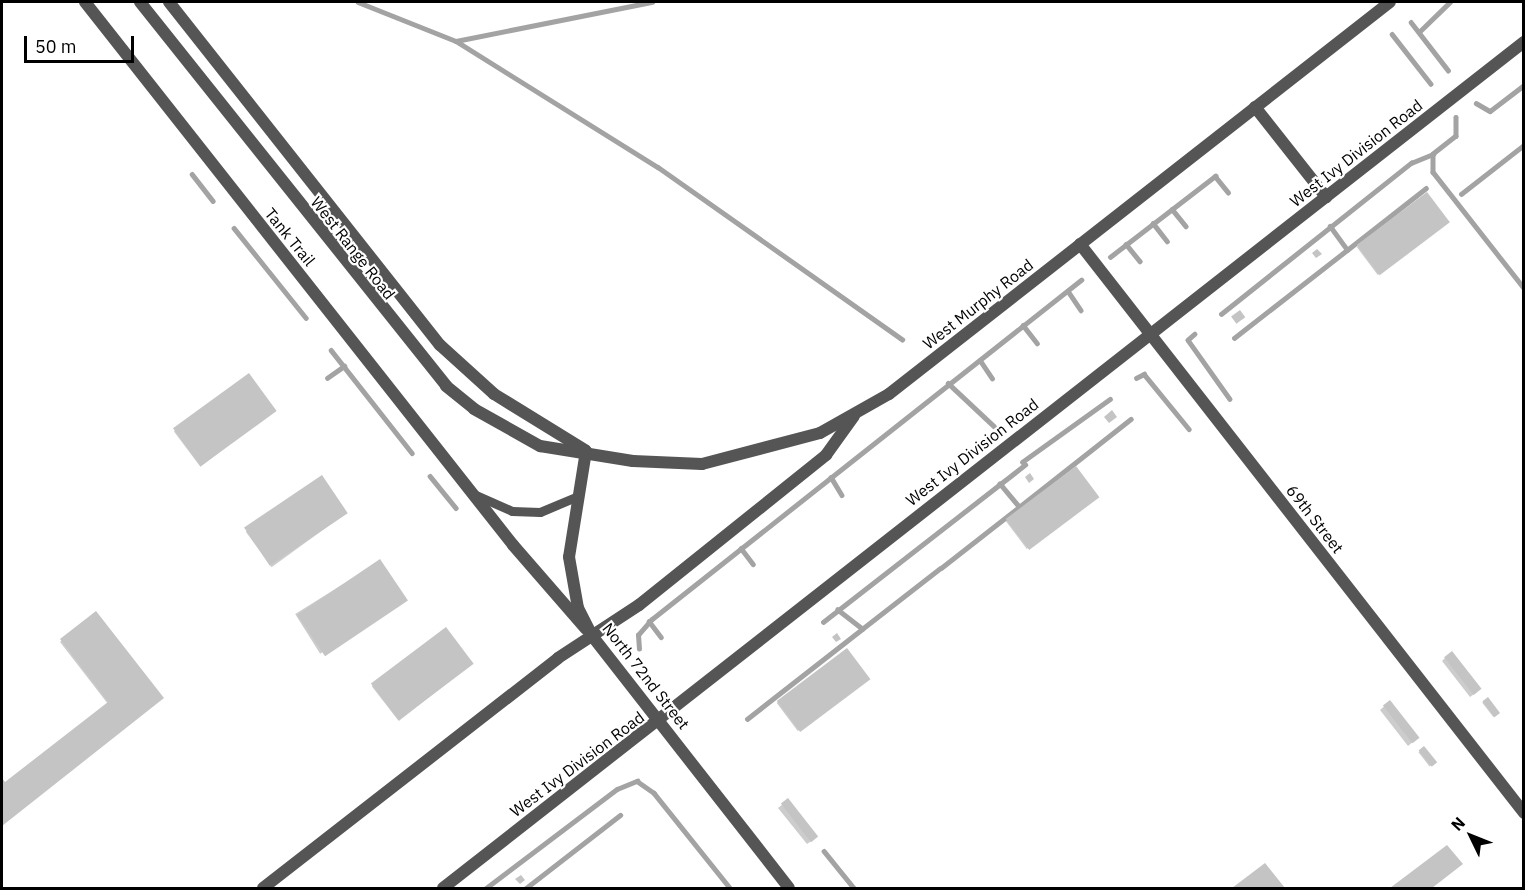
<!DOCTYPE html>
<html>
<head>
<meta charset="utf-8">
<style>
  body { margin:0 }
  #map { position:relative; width:1525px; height:890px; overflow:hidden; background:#fff; font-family:"IBM Plex Sans",sans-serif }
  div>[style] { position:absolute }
  .shadow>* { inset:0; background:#0003; transform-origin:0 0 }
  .stream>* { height:4.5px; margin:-2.25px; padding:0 2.25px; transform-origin:2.25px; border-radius:2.25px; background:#a3a3a3 }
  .building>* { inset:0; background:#c4c4c4; transform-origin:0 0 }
  .service>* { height:9px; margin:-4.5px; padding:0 4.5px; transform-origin:4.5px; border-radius:4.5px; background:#555 }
  .minor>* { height:12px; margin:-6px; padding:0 6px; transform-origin:6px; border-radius:6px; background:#555 }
  .tertiary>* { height:12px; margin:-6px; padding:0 6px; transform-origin:6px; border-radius:6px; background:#555 }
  span { translate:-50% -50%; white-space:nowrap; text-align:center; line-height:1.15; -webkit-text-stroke:4.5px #fff; paint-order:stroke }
  .street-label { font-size:16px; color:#000 }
  .frame { position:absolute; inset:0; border:3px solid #000; pointer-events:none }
  .north { position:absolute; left:1441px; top:806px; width:60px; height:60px; -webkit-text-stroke:4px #fff; paint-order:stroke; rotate:313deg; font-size:16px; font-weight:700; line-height:24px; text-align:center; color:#000 }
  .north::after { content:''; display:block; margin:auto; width:21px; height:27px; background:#000; clip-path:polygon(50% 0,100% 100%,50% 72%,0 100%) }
  .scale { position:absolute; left:24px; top:36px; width:110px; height:27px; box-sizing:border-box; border:3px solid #000; border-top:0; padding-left:8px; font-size:18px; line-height:21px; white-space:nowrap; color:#000; -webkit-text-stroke:4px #fff; paint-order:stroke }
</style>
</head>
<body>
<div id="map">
  <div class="shadow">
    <i style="left:1427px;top:194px;width:35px;height:88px;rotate:53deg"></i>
    <i style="left:249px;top:375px;width:44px;height:94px;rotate:53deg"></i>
    <i style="left:1076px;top:468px;width:35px;height:88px;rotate:53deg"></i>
    <i style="left:321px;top:477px;width:44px;height:93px;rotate:54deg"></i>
    <i style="left:380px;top:561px;width:47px;height:100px;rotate:58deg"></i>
    <i style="clip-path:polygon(95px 613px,162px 698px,2px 824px,2px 781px,4px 784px,108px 704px,60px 642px)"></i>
    <i style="left:445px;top:629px;width:44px;height:93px;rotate:52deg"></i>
    <i style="left:847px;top:650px;width:35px;height:88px;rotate:53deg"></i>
    <i style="clip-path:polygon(1445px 658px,1477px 692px,1470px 697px,1442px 661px)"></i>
    <i style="left:1487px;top:699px;width:18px;height:6px;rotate:52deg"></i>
    <i style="clip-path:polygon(1389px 702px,1414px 741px,1408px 746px,1380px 710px)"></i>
    <i style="left:1424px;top:748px;width:18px;height:7px;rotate:52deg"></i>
    <i style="clip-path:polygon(788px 800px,813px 840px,807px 844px,778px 808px)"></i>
    <i style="clip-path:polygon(1446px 847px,1461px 864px,1431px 888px,1392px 888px)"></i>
    <i style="clip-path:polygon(1265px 865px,1283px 888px,1234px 888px)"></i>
  </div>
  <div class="stream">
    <i style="left:358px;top:2px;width:105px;rotate:21.7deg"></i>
    <i style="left:456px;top:41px;width:200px;rotate:-11.3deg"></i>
    <i style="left:1411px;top:22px;width:61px;rotate:52.4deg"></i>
    <i style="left:1419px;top:32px;width:43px;rotate:-44.1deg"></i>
    <i style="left:1392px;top:34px;width:63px;rotate:52deg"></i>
    <i style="left:456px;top:41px;width:238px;rotate:32deg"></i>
    <i style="left:658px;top:167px;width:299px;rotate:35.2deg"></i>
    <i style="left:1476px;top:103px;width:16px;rotate:30deg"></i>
    <i style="left:1490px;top:111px;width:43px;rotate:-37.4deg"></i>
    <i style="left:1456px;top:117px;width:19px;rotate:90deg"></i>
    <i style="left:1456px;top:136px;width:29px;rotate:142deg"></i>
    <i style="left:1433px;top:154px;width:18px;rotate:90deg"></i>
    <i style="left:1433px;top:172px;width:147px;rotate:51.9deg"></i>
    <i style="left:192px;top:174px;width:34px;rotate:52deg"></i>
    <i style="left:1461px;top:194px;width:80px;rotate:-37.9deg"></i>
    <i style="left:1172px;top:209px;width:22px;rotate:51deg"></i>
    <i style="left:1153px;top:223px;width:23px;rotate:52deg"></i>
    <i style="left:234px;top:228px;width:115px;rotate:51.3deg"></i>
    <i style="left:1126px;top:244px;width:22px;rotate:51deg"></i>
    <i style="left:1347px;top:250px;width:100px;rotate:-38.1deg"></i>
    <i style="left:1110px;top:257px;width:133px;rotate:-37.6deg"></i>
    <i style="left:1215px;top:176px;width:21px;rotate:51deg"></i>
    <i style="left:1068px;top:291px;width:23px;rotate:56deg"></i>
    <i style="left:1221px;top:314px;width:243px;rotate:-38.5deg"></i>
    <i style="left:1411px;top:163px;width:24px;rotate:-22deg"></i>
    <i style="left:1023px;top:325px;width:23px;rotate:52deg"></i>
    <i style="left:1195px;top:334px;width:9px;rotate:139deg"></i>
    <i style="left:1188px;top:340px;width:72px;rotate:54.6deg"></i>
    <i style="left:1234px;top:338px;width:143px;rotate:-37.9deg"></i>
    <i style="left:1347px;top:250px;width:29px;rotate:-126deg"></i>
    <i style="left:331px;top:350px;width:131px;rotate:51.8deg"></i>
    <i style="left:980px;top:360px;width:22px;rotate:56deg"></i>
    <i style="left:327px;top:378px;width:21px;rotate:-35deg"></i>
    <i style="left:1136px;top:378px;width:9px;rotate:-27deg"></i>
    <i style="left:1144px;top:374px;width:71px;rotate:50.7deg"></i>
    <i style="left:948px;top:383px;width:63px;rotate:43.1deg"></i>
    <i style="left:1022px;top:462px;width:108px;rotate:-35.6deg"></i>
    <i style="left:430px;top:476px;width:41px;rotate:50.9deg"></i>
    <i style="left:831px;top:477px;width:21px;rotate:59deg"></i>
    <i style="left:1019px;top:507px;width:142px;rotate:-38.2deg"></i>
    <i style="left:741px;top:548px;width:20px;rotate:53deg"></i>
    <i style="left:941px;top:568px;width:99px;rotate:-38deg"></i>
    <i style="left:1019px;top:507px;width:30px;rotate:-130deg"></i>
    <i style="left:649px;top:621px;width:20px;rotate:53deg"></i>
    <i style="left:823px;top:622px;width:256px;rotate:-37.9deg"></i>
    <i style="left:862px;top:629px;width:98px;rotate:-37.9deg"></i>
    <i style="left:639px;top:649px;width:14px;rotate:-94deg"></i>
    <i style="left:638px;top:635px;width:21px;rotate:-49deg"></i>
    <i style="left:652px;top:619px;width:547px;rotate:-38.32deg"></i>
    <i style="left:747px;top:719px;width:146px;rotate:-38deg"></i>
    <i style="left:862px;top:629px;width:31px;rotate:-142deg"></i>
    <i style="left:824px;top:851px;width:48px;rotate:51deg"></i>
    <i style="left:486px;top:888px;width:164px;rotate:-37.1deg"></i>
    <i style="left:617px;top:789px;width:22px;rotate:-22deg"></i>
    <i style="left:637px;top:781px;width:21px;rotate:35deg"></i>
    <i style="left:654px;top:793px;width:122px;rotate:51.3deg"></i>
    <i style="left:526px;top:888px;width:119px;rotate:-37.8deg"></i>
  </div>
  <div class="building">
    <i style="left:1427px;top:192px;width:38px;height:88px;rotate:53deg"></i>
    <i style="clip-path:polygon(1317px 249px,1322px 254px,1316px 258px,1312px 253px)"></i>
    <i style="left:1240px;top:310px;width:9px;height:11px;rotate:54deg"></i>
    <i style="left:249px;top:373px;width:47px;height:94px;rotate:54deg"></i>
    <i style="clip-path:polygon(1112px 410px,1117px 417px,1109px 423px,1104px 417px)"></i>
    <i style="left:1076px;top:466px;width:39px;height:88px;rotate:53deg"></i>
    <i style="clip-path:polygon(1030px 473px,1034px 479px,1029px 483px,1025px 477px)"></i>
    <i style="left:322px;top:475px;width:46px;height:94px;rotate:56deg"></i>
    <i style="left:380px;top:559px;width:50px;height:100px;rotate:56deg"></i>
    <i style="clip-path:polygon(96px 611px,164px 698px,2px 826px,2px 778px,5px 782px,108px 702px,60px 639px)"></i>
    <i style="left:446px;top:627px;width:46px;height:94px;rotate:53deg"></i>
    <i style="clip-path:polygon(837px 633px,841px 639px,836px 642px,832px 637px)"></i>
    <i style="left:847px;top:648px;width:39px;height:88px;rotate:53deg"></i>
    <i style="left:1452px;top:651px;width:48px;height:10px;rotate:52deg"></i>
    <i style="left:1488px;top:697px;width:20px;height:7px;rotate:53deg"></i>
    <i style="left:1390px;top:700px;width:48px;height:9px;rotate:52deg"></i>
    <i style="left:1424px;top:746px;width:21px;height:7px;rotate:51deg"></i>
    <i style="left:788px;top:798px;width:49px;height:9px;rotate:52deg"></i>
    <i style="clip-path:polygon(1447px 845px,1463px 864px,1432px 888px,1390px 888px)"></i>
    <i style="clip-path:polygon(1265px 863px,1285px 888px,1232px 888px)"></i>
    <i style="clip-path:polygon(521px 875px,525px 880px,520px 884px,515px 879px)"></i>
  </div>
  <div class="service">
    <i style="left:476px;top:495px;width:39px;rotate:24deg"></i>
    <i style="left:512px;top:511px;width:28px;rotate:2deg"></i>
    <i style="left:540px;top:512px;width:41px;rotate:-22.8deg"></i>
  </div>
  <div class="minor">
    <i style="left:85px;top:2px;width:691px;rotate:51.75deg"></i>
    <i style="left:513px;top:545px;width:111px;rotate:49deg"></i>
    <i style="left:1255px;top:107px;width:115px;rotate:51.7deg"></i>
    <i style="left:1080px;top:244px;width:722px;rotate:52.03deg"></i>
    <i style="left:263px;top:888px;width:374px;rotate:-37.9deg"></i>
    <i style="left:558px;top:658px;width:97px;rotate:-33.2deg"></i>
    <i style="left:639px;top:605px;width:240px;rotate:-38.7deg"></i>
    <i style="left:826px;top:455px;width:48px;rotate:-54.3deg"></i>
    <i style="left:443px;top:888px;width:1373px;rotate:-38.05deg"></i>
  </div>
  <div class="tertiary">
    <i style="left:140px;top:2px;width:491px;rotate:51.4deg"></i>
    <i style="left:446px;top:386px;width:36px;rotate:39deg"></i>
    <i style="left:474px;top:409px;width:76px;rotate:29.3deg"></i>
    <i style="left:540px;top:446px;width:94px;rotate:9.2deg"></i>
    <i style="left:633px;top:461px;width:69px;rotate:2.5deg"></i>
    <i style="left:702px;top:464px;width:122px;rotate:-14.7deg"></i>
    <i style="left:820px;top:433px;width:79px;rotate:-29.5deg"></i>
    <i style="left:889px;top:394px;width:636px;rotate:-38.04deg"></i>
    <i style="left:169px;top:2px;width:437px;rotate:51.7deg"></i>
    <i style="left:440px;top:345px;width:73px;rotate:42.2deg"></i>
    <i style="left:494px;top:394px;width:107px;rotate:31.6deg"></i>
    <i style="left:586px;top:451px;width:107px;rotate:99.1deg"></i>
    <i style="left:569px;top:557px;width:52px;rotate:80deg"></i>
    <i style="left:578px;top:608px;width:33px;rotate:63deg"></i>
    <i style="left:593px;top:637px;width:318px;rotate:52deg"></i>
  </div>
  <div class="street-label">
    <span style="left:1356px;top:153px;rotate:-38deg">West Ivy Division Road</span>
    <span style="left:290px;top:237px;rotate:51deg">Tank Trail</span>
    <span style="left:353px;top:248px;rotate:52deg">West Range Road</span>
    <span style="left:978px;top:304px;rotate:-38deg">West Murphy Road</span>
    <span style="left:972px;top:452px;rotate:-38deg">West Ivy Division Road</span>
    <span style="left:1315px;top:519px;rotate:52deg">69th Street</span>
    <span style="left:646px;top:676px;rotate:52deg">North 72nd Street</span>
    <span style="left:577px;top:764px;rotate:-37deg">West Ivy Division Road</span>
  </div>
  <div class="frame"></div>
  <div class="north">N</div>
  <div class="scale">50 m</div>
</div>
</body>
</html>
